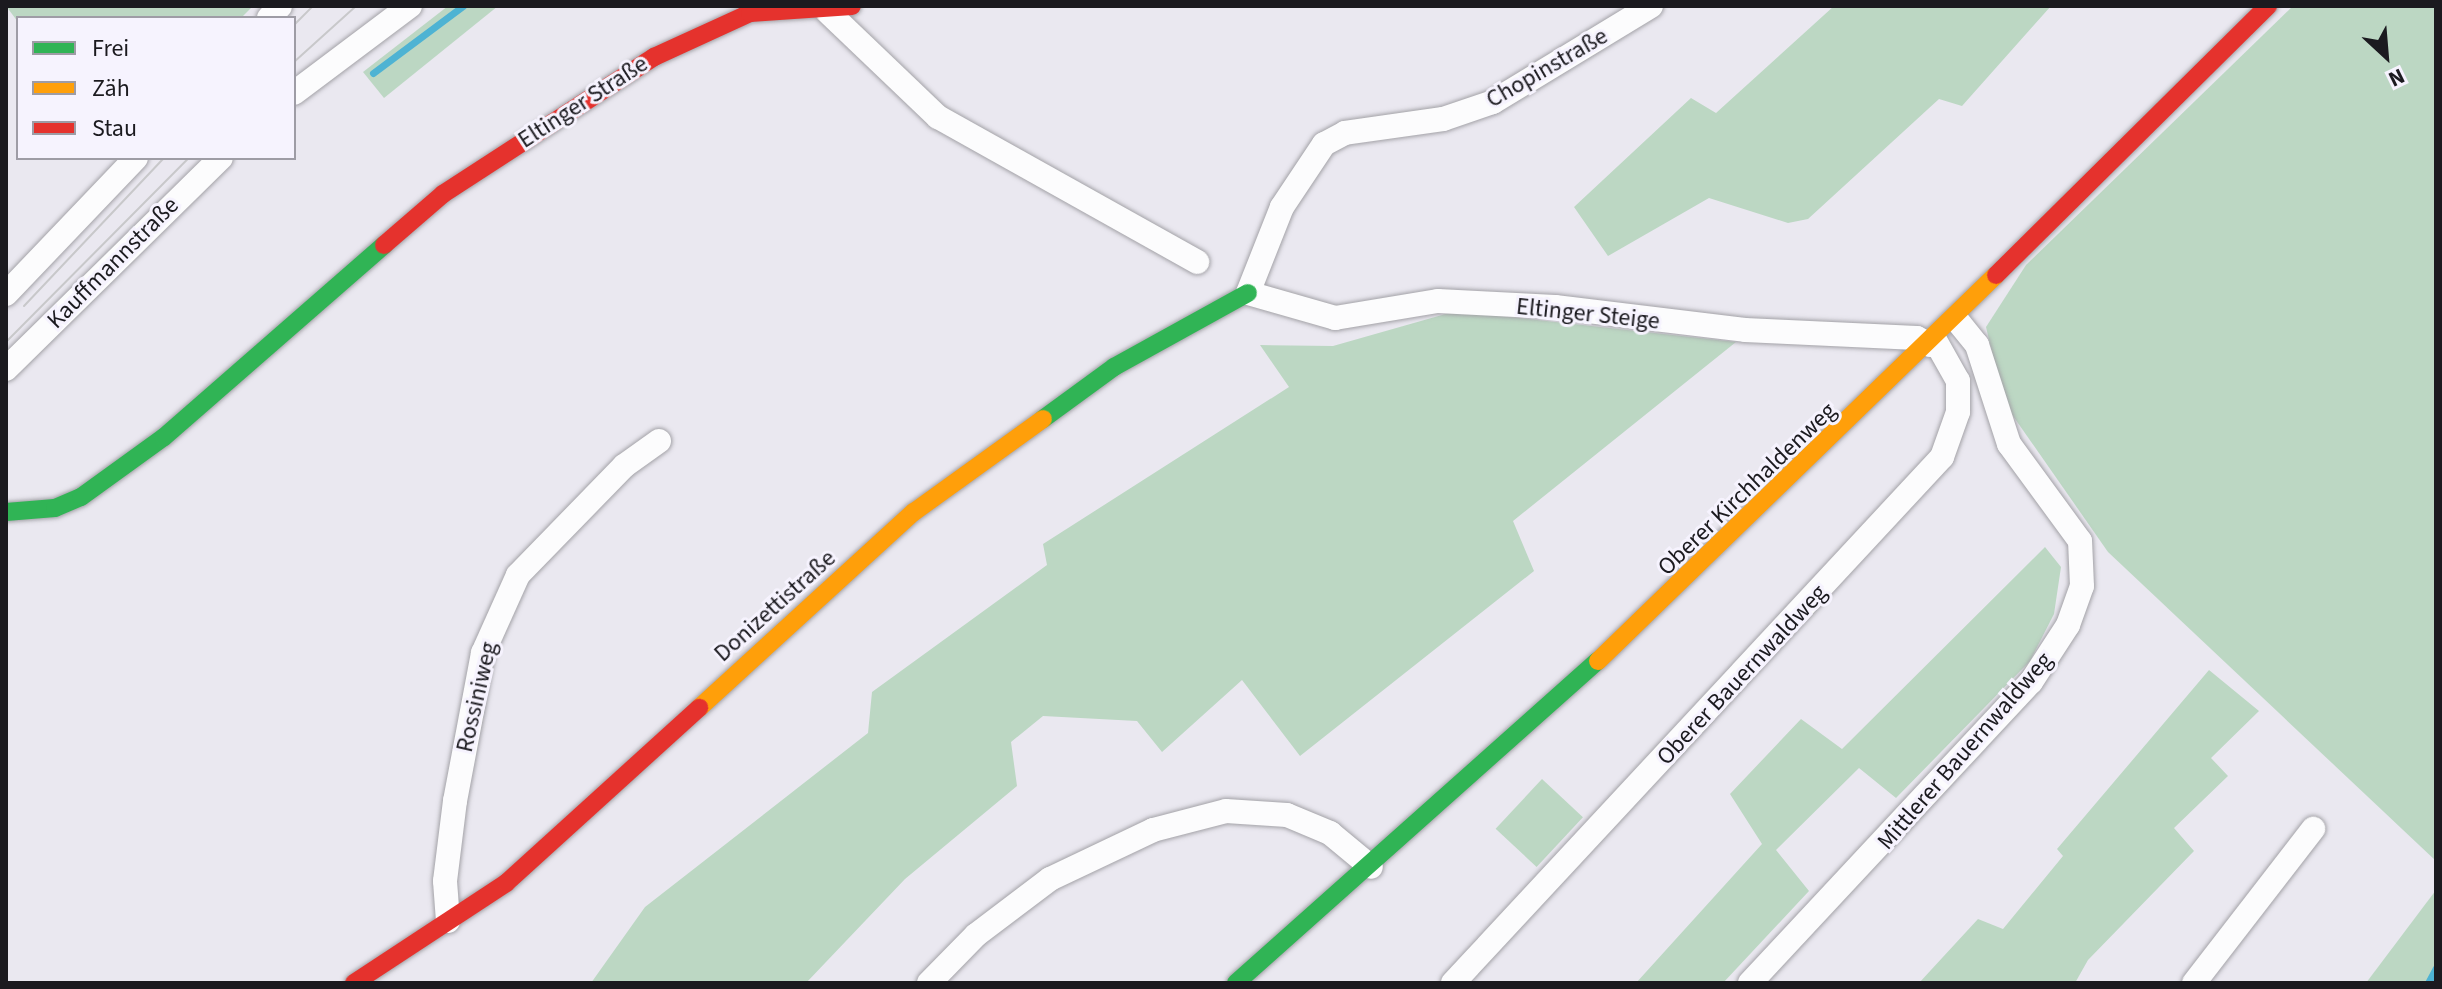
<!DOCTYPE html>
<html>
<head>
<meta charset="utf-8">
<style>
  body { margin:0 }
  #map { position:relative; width:2442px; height:989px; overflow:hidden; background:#eae8f0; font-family:"Source Sans 3",sans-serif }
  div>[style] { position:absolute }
  .green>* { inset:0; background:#bcd7c3; transform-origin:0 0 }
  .stream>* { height:7px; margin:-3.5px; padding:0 3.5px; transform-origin:3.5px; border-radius:3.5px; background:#4eb3d3 }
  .roads { filter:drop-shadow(0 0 2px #a3a2a7) drop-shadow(0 0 2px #a3a2a7) }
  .street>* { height:24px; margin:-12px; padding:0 12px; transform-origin:12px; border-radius:12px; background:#fcfcfd }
  .fast>* { height:18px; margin:-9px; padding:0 9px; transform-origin:9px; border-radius:9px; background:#30b455 }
  .slow>* { height:18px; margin:-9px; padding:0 9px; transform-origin:9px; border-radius:9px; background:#ff9f0a }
  .jam>* { height:18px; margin:-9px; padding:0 9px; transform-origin:9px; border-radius:9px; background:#e5322d }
  .tram>* { height:2px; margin:-1px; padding:0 1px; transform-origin:1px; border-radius:1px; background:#c8c8ca }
  span { translate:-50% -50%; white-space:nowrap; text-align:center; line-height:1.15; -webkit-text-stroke:6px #f6f3fe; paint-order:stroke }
  .street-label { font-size:24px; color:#1b1a1f }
  .frame { position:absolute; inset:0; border:8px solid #1b1a1f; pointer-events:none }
  .legend { position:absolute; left:16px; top:16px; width:280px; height:144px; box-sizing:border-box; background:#f6f3fe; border:2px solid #9e9ca5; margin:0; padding:10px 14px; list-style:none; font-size:24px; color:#1b1a1f }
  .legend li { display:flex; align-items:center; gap:16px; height:40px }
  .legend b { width:40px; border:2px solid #9e9ca5 }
  .north { position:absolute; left:2346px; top:16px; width:80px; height:80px; -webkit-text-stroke:6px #f6f3fe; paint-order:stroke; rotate:154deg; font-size:22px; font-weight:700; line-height:32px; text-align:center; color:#1b1a1f }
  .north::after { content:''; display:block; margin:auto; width:28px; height:36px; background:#1b1a1f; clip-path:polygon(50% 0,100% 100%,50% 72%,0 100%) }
</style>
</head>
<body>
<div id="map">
  <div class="green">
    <i style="clip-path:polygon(6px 6px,253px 6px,241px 18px,18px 22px)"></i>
    <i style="clip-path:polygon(448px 6px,498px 6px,384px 98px,363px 72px)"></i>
    <i style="clip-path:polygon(1834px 6px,2051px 6px,1962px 106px,1939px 99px,1808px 219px,1788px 223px,1709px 198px,1608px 256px,1574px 207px,1691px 98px,1716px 113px)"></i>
    <i style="clip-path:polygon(2293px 6px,2436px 6px,2436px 861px,2108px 552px,2004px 403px,1986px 327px,2026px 265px)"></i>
    <i style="clip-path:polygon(1456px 311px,1736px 342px,1513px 521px,1534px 571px,1300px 756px,1242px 680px,1162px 752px,1137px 721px,1043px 716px,1011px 742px,1017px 786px,905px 879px,806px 983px,591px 983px,645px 907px,868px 733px,872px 692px,1047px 565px,1043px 544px,1289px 387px,1260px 345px,1333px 346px)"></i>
    <i style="clip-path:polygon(2045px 547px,2061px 567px,2054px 614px,2030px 661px,1896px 798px,1859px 768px,1776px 850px,1809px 891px,1723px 983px,1636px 983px,1762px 844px,1730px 794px,1801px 719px,1842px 749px)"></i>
    <i style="clip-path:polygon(2209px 670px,2259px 711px,2211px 758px,2228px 776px,2174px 828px,2194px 851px,2088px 960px,2075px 983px,1919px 983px,1978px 919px,2003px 929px,2063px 856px,2057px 849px)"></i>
    <i style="left:1542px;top:779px;width:56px;height:68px;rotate:43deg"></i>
    <i style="clip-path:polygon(2436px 890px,2436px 983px,2366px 983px)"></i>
  </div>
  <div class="stream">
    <i style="left:373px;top:73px;width:112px;rotate:-36.7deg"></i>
    <i style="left:2428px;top:983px;width:17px;rotate:-62deg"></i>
  </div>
  <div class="roads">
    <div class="street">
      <i style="left:1651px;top:6px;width:185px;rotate:148.7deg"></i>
      <i style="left:1493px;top:102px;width:53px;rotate:161.2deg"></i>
      <i style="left:1443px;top:119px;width:99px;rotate:171.9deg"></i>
      <i style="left:1345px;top:133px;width:24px;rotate:152deg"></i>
      <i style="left:1324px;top:144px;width:76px;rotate:123.7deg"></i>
      <i style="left:1282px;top:207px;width:92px;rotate:111.6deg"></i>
      <i style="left:1248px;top:293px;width:91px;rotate:16deg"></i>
      <i style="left:1335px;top:318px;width:104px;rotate:-9.4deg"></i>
      <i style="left:1438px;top:301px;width:117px;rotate:2.9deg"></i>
      <i style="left:1555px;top:307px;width:191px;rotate:6.9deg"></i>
      <i style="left:1745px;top:330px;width:172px;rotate:2.7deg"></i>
      <i style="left:1917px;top:338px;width:15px;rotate:28deg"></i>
      <i style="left:828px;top:12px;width:152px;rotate:43.7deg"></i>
      <i style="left:938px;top:117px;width:297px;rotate:29.2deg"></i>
      <i style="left:269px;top:18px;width:16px;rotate:-47deg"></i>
      <i style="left:294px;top:93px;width:145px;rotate:-36.9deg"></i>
      <i style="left:6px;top:294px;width:188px;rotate:-46.3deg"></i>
      <i style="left:6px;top:369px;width:301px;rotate:-44.5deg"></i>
      <i style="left:448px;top:921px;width:40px;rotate:-94.3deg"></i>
      <i style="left:445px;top:881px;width:81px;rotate:-82.9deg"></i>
      <i style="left:455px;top:801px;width:151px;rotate:-79.3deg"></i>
      <i style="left:483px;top:653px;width:85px;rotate:-65.8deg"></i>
      <i style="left:518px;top:575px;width:152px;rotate:-45.8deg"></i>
      <i style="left:624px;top:466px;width:43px;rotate:-35.5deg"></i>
      <i style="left:929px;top:983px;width:67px;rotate:-45.6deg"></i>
      <i style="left:976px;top:935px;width:93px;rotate:-37.1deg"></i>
      <i style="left:1050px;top:879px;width:114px;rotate:-25.4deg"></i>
      <i style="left:1153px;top:830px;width:75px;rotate:-14.6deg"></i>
      <i style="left:1226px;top:811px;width:61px;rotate:3.8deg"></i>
      <i style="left:1287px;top:815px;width:47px;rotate:22.7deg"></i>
      <i style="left:1330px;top:833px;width:53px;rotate:39.7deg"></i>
      <i style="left:1453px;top:983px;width:718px;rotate:-47.09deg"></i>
      <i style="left:1942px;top:457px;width:48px;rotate:-70.4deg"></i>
      <i style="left:1958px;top:412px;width:31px;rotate:-90deg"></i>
      <i style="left:1958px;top:381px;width:47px;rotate:-119.3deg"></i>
      <i style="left:1750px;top:983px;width:412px;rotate:-47deg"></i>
      <i style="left:2031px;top:682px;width:68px;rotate:-57deg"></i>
      <i style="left:2068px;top:625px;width:41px;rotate:-70.3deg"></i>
      <i style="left:2082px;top:586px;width:45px;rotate:-92.5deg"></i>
      <i style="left:2080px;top:541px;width:120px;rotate:-126.2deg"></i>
      <i style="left:2009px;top:444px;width:104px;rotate:-107.9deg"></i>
      <i style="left:1977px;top:345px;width:33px;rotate:-129deg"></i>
      <i style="left:2194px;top:983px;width:195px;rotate:-52.3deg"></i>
    </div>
    <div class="fast">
      <i style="left:1043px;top:419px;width:88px;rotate:-36.2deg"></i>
      <i style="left:1114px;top:367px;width:153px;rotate:-28.9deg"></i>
      <i style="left:6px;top:512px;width:49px;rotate:-4.7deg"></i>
      <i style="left:55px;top:508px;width:28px;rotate:-23deg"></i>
      <i style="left:81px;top:497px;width:102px;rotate:-35.9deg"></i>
      <i style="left:164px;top:437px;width:292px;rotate:-41.1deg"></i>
      <i style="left:1236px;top:983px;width:484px;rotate:-41.7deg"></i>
    </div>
    <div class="slow">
      <i style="left:1598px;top:661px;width:554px;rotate:-44.12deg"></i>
      <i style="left:699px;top:708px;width:291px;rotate:-42.4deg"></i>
      <i style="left:914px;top:512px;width:159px;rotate:-35.8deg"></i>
    </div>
    <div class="jam">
      <i style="left:384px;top:245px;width:78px;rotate:-40.8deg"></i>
      <i style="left:443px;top:194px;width:252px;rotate:-33deg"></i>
      <i style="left:654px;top:57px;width:106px;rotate:-24.6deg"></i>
      <i style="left:750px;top:13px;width:102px;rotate:-3.9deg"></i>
      <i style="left:1996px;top:275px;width:383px;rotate:-44.7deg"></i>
      <i style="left:354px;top:983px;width:182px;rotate:-33.3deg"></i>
      <i style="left:506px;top:883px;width:261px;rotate:-42.2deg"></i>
    </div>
  </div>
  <div class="tram">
    <i style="left:294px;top:25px;width:27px;rotate:-45deg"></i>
    <i style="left:294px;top:62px;width:84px;rotate:-42.1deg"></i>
    <i style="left:24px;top:306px;width:204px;rotate:-46.6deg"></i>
    <i style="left:6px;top:342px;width:260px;rotate:-45.2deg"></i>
  </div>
  <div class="street-label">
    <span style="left:1547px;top:68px;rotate:-30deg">Chopinstraße</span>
    <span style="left:583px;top:102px;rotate:-33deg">Eltinger Straße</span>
    <span style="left:113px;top:263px;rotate:-45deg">Kauffmannstraße</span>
    <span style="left:1588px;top:314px;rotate:6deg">Eltinger Steige</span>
    <span style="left:1747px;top:489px;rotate:-44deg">Oberer Kirchhaldenweg</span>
    <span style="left:775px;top:606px;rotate:-42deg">Donizettistraße</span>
    <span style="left:1742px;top:675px;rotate:-47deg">Oberer Bauernwaldweg</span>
    <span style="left:477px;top:697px;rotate:-77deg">Rossiniweg</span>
    <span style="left:1965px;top:751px;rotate:-49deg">Mittlerer Bauernwaldweg</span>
  </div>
  <div class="frame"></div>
  <ul class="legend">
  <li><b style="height:10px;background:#30b455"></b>Frei</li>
  <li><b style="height:10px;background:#ff9f0a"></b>Zäh</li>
  <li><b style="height:10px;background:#e5322d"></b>Stau</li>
  </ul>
  <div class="north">N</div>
</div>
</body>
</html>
